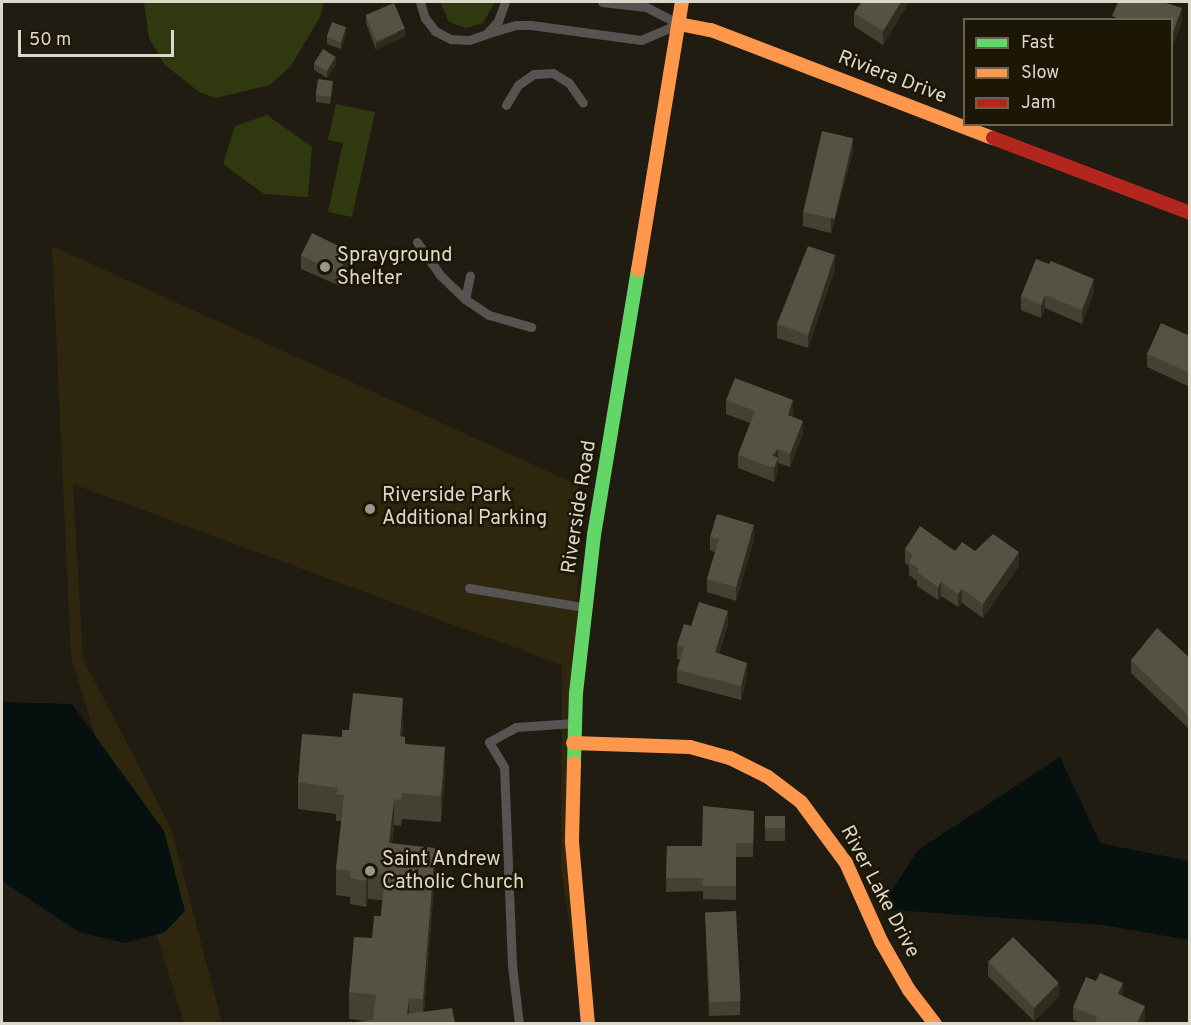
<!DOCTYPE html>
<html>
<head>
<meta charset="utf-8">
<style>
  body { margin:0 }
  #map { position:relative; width:1191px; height:1025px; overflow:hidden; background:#201c12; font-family:Overpass,sans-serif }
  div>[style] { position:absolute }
  .built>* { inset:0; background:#2f260e }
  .green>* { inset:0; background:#30380f }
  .water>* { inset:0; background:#06100f }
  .lane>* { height:9px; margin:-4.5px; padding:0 4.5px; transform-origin:4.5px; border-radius:4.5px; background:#565350 }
  .fast>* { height:14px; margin:-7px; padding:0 7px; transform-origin:7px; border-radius:7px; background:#63d668 }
  .slow>* { height:14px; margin:-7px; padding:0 7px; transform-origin:7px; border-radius:7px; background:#ff974d }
  .jam>* { height:14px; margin:-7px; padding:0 7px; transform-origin:7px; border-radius:7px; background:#b3261e }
  .wall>* { inset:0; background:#444032; transform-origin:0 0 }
  .shaded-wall>* { inset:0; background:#2f2b1f }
  .building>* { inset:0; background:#555143; transform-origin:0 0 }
  .dots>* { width:16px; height:16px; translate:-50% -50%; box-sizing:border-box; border:3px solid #1c1604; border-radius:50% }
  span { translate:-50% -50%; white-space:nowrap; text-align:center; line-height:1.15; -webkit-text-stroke:5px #1c1604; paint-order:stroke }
  .street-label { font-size:20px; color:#dcd7cb }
  .poi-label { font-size:20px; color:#dcd7cb }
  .left { translate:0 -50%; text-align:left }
  .frame { position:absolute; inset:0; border:3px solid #dcd7cb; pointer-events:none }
  .legend { position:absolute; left:963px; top:18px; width:210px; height:108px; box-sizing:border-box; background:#1c1604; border:2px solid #696354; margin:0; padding:8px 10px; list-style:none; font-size:18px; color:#dcd7cb }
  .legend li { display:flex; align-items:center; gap:12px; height:30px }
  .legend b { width:30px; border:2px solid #696354 }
  .scale { position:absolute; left:18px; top:30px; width:156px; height:27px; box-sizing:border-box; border:3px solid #dcd7cb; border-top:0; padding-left:8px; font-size:18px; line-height:21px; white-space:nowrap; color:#dcd7cb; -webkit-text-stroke:4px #1c1604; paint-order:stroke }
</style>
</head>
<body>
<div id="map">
  <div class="built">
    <i style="clip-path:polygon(52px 246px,578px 485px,577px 695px,584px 1023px,561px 868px,562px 665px,73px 484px,83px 659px,171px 828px,222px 1023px,184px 1023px,71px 657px)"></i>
  </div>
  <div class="green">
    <i style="clip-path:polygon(144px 2px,324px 2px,320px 17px,291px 66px,270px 85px,216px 98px,199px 92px,164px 64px,149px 38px)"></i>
    <i style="clip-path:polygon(440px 2px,495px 2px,483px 23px,466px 28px,449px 22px)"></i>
    <i style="clip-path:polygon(336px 104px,375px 112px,352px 217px,328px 212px,343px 143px,328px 140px)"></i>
    <i style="clip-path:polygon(267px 115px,312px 147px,308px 197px,264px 194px,223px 164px,235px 126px)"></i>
  </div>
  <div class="water">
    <i style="clip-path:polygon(2px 702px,72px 704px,164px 831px,185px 911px,165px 932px,125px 943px,79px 932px,2px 881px)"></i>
    <i style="clip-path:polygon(1060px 757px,1100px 843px,1189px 861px,1189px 940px,1103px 925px,880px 909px,918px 850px)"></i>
  </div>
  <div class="lane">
    <i style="left:420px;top:2px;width:17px;rotate:73deg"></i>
    <i style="left:425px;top:18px;width:16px;rotate:52deg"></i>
    <i style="left:435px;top:31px;width:18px;rotate:27deg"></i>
    <i style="left:451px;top:39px;width:18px;rotate:3deg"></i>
    <i style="left:469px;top:40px;width:18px;rotate:-19deg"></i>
    <i style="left:486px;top:34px;width:18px;rotate:-47deg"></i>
    <i style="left:498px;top:21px;width:20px;rotate:-70deg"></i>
    <i style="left:602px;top:2px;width:44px;rotate:6.5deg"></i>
    <i style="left:646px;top:7px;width:35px;rotate:27deg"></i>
    <i style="left:486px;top:34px;width:31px;rotate:-17deg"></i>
    <i style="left:516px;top:25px;width:15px"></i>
    <i style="left:531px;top:25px;width:111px;rotate:7.8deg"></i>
    <i style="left:641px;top:40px;width:36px;rotate:-23deg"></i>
    <i style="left:506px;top:105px;width:23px;rotate:-59deg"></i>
    <i style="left:518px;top:85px;width:19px;rotate:-35deg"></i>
    <i style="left:534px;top:74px;width:19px;rotate:-3deg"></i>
    <i style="left:553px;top:73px;width:19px;rotate:32deg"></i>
    <i style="left:569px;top:83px;width:24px;rotate:55deg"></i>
    <i style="left:417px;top:242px;width:39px;rotate:55deg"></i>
    <i style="left:439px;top:274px;width:36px;rotate:44deg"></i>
    <i style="left:465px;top:299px;width:29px;rotate:34deg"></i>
    <i style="left:489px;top:315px;width:44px;rotate:15.9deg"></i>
    <i style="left:465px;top:299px;width:24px;rotate:-78deg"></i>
    <i style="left:469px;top:588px;width:116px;rotate:9.5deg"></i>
    <i style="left:519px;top:1024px;width:59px;rotate:-96.8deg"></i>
    <i style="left:512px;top:965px;width:198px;rotate:-92.3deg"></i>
    <i style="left:504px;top:767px;width:29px;rotate:-121deg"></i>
    <i style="left:489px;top:742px;width:31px;rotate:-29deg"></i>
    <i style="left:516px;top:727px;width:58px;rotate:-3.9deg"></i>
  </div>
  <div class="fast">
    <i style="left:574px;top:763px;width:70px;rotate:-88.4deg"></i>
    <i style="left:576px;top:693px;width:159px;rotate:-83.5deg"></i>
    <i style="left:594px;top:535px;width:269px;rotate:-80.6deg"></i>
  </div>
  <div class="slow">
    <i style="left:679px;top:24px;width:33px;rotate:11deg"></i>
    <i style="left:711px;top:30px;width:302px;rotate:21deg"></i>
    <i style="left:638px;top:270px;width:272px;rotate:-80.7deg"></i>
    <i style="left:573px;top:743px;width:117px;rotate:2deg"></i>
    <i style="left:690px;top:747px;width:41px;rotate:15.4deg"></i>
    <i style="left:730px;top:758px;width:42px;rotate:26.6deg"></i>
    <i style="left:768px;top:777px;width:41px;rotate:37.1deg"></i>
    <i style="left:801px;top:802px;width:76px;rotate:53.6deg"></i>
    <i style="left:846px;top:863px;width:85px;rotate:65.8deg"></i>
    <i style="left:881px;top:941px;width:56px;rotate:60.3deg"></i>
    <i style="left:909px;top:990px;width:43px;rotate:52.6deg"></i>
    <i style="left:574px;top:763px;width:79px;rotate:91.5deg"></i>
    <i style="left:572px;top:842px;width:183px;rotate:85deg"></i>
  </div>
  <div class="jam">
    <i style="left:993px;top:138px;width:211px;rotate:20.8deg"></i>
  </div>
  <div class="wall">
    <i style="clip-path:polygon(861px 2px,909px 2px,883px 45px,854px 26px,854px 13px)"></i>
    <i style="clip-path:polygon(366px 17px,405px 36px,376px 50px,366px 23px)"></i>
    <i style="clip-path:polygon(346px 34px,341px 49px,327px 44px,327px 37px)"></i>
    <i style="clip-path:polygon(314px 63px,336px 64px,327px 78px,314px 70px)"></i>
    <i style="clip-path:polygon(333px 88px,330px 104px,316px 102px,316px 95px)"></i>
    <i style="clip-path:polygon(853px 152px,831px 233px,803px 226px,803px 212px)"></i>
    <i style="clip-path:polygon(301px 255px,349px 265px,340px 286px,301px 269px)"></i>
    <i style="clip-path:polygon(835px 269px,808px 348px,777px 338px,777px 324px)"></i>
    <i style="clip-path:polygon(1094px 292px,1082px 324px,1045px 308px,1041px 318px,1021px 310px,1021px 296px)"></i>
    <i style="clip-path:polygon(1190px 336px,1190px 387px,1147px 367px,1147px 354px)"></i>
    <i style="clip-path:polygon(726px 400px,793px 414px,792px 417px,803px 434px,790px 467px,778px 463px,778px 471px,774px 482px,738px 468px,738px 455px,750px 423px,726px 414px)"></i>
    <i style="clip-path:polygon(710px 537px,754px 539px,736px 601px,707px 592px,707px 579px,715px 552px,710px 550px)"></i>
    <i style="clip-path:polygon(905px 549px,975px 551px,1019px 566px,983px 618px,962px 603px,958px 607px,941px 596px,938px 600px,917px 586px,917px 581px,909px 575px,909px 566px,905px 563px)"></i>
    <i style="clip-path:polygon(728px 624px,719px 654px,747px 676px,741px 700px,677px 683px,677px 670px,680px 660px,677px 659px,677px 645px,691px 626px)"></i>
    <i style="clip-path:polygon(1190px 658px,1190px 730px,1131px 673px,1131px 660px)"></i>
    <i style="clip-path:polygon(403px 724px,402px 736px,405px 744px,445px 773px,441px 822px,402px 819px,401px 826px,394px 825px,392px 843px,435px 874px,424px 1012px,368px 1021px,349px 1019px,349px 992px,381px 916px,382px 900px,368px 899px,366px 907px,350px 904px,350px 897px,336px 895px,336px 869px,342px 821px,336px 821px,336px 814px,298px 809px,298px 782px,349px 730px)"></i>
    <i style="clip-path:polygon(754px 811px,753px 857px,736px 857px,736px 900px,703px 899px,703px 891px,666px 892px,667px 846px,702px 846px)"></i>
    <i style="left:765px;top:816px;width:20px;height:25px"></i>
    <i style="clip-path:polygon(705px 913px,740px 1001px,740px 1015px,709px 1016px)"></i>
    <i style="clip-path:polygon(988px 962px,1059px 996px,1034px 1021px,988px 976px)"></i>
    <i style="clip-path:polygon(1123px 996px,1145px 1019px,1143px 1023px,1081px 1023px,1073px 1020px,1073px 1007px)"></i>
  </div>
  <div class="shaded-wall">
    <i style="clip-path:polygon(901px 2px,909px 2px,883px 45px,883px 31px)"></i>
    <i style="clip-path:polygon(1182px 8px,1182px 22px,1172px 49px,1172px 35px)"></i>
    <i style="clip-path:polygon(346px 27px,346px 34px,341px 49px,341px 42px)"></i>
    <i style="clip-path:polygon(405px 29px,405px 36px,376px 50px,376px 43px)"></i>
    <i style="clip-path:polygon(336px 57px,336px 64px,327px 78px,327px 71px)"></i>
    <i style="clip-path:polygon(333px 81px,333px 88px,330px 104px,330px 97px)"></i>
    <i style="clip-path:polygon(853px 138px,853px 152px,831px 233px,831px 219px)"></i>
    <i style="clip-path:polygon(349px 251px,349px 265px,340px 286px,340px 273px)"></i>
    <i style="clip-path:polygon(835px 255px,835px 269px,808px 348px,808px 335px)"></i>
    <i style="clip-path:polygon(1094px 279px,1094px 292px,1082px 324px,1082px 310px)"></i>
    <i style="clip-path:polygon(1045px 295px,1045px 308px,1041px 318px,1041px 305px)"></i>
    <i style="clip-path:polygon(793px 400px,793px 414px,788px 429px,788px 415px)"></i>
    <i style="clip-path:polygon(803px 421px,803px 434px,790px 467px,790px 454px)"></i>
    <i style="clip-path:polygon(778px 449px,778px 471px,774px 482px,774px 468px,776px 465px,772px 469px,772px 455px)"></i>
    <i style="clip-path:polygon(754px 525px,754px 539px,736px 601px,736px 587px)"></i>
    <i style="clip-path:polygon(1019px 552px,1019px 566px,983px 618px,983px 604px)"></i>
    <i style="clip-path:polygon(941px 582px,941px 596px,938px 600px,938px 587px)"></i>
    <i style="clip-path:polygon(962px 589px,962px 603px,958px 607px,958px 594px)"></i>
    <i style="clip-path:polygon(728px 611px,728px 624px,715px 666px,715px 652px)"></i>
    <i style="clip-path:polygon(747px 663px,747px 676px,741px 700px,741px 686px)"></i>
    <i style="clip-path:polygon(403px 698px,403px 724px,400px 762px,400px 736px)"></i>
    <i style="clip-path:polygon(445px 747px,445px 773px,441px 822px,441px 796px)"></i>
    <i style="clip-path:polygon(394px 799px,394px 825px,389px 869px,389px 843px)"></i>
    <i style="clip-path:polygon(435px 848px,435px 874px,423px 1023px,423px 999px)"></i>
    <i style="clip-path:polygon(368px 873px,368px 899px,366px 907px,366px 881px)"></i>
    <i style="clip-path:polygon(1059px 983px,1059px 996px,1034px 1021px,1034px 1008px)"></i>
    <i style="clip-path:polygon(1123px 983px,1123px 997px,1118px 994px)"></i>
    <i style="clip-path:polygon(409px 998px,409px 1023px,407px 1014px)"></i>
    <i style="clip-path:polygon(1145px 1006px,1145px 1019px,1143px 1023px,1137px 1023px)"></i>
  </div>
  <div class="building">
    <i style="clip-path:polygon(862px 2px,901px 2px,883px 31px,854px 13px)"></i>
    <i style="clip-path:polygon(1118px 2px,1163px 2px,1182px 8px,1172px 35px,1172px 20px,1121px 20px,1112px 16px)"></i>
    <i style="left:394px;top:3px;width:28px;height:31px;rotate:67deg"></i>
    <i style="left:332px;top:22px;width:15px;height:16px;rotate:20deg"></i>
    <i style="left:323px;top:49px;width:15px;height:17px;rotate:32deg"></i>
    <i style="left:318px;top:79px;width:15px;height:16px;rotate:8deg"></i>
    <i style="left:822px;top:131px;width:32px;height:83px;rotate:13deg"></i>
    <i style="left:312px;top:233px;width:41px;height:25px;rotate:26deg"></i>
    <i style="clip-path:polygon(808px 246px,835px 255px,808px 335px,777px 324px)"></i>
    <i style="clip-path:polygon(1036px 259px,1049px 264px,1051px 261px,1094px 279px,1082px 310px,1045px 295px,1041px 305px,1021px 296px)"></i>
    <i style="clip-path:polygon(1161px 323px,1190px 336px,1190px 373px,1147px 354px)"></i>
    <i style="clip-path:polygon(735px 378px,793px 400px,788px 415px,803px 421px,790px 454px,778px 449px,772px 455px,778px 458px,774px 468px,738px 455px,755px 411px,726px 400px)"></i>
    <i style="clip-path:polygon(717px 514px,754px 525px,736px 587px,707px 579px,719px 539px,710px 537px)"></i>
    <i style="clip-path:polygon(920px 526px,955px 551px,962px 542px,975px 551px,993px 534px,1019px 552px,983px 604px,962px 589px,958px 594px,941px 582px,938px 587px,917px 572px,919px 569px,909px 562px,913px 555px,905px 549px)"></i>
    <i style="clip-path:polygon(699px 602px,728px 611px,715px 652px,747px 663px,741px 686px,677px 670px,684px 647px,677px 645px,684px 624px,691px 626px)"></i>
    <i style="clip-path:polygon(1157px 628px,1190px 658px,1190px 717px,1131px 660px)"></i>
    <i style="clip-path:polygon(353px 693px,403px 698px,400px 736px,405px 737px,405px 744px,445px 747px,441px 796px,402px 793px,401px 800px,394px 799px,389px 843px,435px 848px,423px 999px,409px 998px,407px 1014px,452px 1008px,455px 1023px,346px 1023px,373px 1020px,376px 995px,349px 992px,354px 937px,372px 938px,374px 916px,381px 916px,385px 875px,368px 873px,366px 881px,350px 878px,351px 871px,336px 869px,344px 795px,336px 794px,338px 788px,298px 782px,302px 734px,342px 737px,342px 730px,349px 730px)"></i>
    <i style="clip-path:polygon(703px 806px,754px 811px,753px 843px,736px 843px,736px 886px,703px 886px,703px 878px,666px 878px,667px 846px,702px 846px)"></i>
    <i style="left:765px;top:816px;width:20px;height:12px"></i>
    <i style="left:736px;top:911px;width:90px;height:31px;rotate:87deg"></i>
    <i style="left:1013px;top:937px;width:65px;height:35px;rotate:45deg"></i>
    <i style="clip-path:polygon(1100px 973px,1123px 983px,1118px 994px,1145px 1006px,1137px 1023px,1095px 1023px,1097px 1017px,1073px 1007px,1086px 977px,1096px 981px)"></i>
  </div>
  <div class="dots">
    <i style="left:325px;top:267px;background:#9a968a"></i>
    <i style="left:370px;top:509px;background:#9a968a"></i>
    <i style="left:370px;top:871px;background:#9a968a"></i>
  </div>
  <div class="street-label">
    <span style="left:892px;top:78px;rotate:21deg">Riviera Drive</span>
    <span style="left:580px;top:507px;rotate:-81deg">Riverside Road</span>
    <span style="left:879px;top:892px;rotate:62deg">River Lake Drive</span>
  </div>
  <div class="poi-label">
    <span class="left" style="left:337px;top:268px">Sprayground<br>Shelter</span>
    <span class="left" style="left:382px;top:508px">Riverside Park<br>Additional Parking</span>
    <span class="left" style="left:382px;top:872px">Saint Andrew<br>Catholic Church</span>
  </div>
  <div class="frame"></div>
  <ul class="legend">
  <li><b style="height:8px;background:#63d668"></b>Fast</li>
  <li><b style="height:8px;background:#ff974d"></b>Slow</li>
  <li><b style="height:8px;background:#b3261e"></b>Jam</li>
  </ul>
  <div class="scale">50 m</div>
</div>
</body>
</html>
